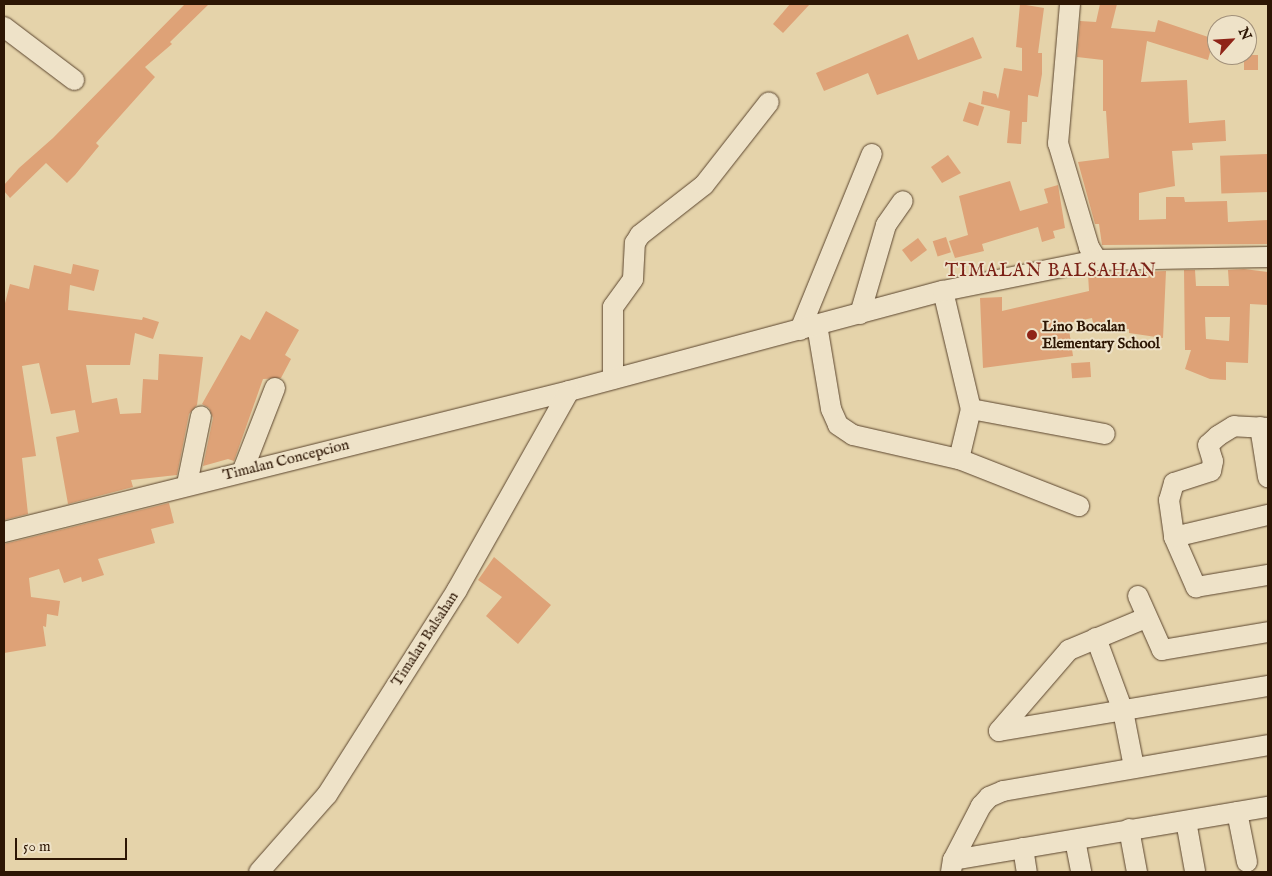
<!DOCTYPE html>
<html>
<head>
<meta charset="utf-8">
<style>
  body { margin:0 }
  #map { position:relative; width:1272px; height:876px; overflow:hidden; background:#e5d3aa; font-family:"IM FELL English",serif }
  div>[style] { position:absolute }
  .building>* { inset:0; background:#dea277; transform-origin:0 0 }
  .roads { filter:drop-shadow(0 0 1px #5b452e) drop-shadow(0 0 1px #5b452e) }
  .minor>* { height:20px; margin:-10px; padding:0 10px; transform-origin:10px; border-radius:10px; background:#eee2c8 }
  .dots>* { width:14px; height:14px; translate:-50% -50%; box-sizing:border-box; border:2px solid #eee2c8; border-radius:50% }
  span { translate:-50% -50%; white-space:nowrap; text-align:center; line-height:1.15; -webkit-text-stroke:4px #eee2c8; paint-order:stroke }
  .poi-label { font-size:15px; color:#2d1604; font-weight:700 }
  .left { translate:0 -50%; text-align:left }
  .street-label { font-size:15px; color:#2d1604 }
  .quarter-label { font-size:18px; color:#7a1f14; letter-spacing:1px }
  .frame { position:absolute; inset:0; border:5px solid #2d1604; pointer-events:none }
  .north { position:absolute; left:1207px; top:15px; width:50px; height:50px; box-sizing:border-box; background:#eee2c8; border:1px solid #a1907a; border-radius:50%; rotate:64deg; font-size:14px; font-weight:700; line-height:20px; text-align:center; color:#2d1604 }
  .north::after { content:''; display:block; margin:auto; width:18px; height:22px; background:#8f2418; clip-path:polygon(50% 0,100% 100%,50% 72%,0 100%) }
  .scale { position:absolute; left:15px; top:838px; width:112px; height:22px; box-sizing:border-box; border:2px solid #2d1604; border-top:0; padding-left:6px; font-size:15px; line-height:18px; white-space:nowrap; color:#2d1604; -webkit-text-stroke:4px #eee2c8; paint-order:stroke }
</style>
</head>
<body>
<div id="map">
  <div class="building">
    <i style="clip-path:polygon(185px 4px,209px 4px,170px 42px,172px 44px,145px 67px,155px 77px,96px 143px,99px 146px,75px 175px,67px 183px,46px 163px,10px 198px,4px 191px,4px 185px,19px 168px,53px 138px)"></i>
    <i style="clip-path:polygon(790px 4px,810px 4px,783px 33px,773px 24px)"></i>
    <i style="clip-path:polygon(1020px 4px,1044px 8px,1038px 53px,1042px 53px,1042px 74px,1038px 97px,1028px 95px,1027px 122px,1022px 122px,1021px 144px,1007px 143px,1010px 111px,981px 104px,983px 91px,996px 94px,998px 99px,1004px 68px,1022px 71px,1022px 48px,1016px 47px)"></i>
    <i style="clip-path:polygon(1100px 4px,1117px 4px,1111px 28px,1155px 32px,1158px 20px,1217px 40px,1217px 50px,1211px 49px,1208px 60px,1147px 41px,1141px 82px,1187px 80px,1189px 123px,1225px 120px,1226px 141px,1192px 143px,1193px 150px,1172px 151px,1175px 186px,1139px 193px,1139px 220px,1166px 219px,1166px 197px,1184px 197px,1185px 202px,1227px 201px,1228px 222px,1268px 220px,1268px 244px,1102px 245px,1099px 224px,1095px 224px,1078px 162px,1109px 158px,1106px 111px,1103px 111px,1103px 60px,1077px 57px,1080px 21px,1096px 22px)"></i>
    <i style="clip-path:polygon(908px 34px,918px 60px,973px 37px,982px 58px,877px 95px,868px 73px,824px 91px,816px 73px)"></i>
    <i style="left:1244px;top:55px;width:14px;height:15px"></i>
    <i style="left:969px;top:102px;width:16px;height:20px;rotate:18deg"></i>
    <i style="left:1267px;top:154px;width:38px;height:47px;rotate:88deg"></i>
    <i style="clip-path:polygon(948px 155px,961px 173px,942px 183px,931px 167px)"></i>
    <i style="clip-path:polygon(1010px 181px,1020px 211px,1048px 203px,1044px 189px,1058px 185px,1065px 228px,1053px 231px,1055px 238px,1042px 242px,1038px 227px,982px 244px,984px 251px,955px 258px,949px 241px,968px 235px,959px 196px)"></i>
    <i style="left:946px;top:237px;width:16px;height:14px;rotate:72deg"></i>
    <i style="left:918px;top:238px;width:15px;height:20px;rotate:53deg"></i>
    <i style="clip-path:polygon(73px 264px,99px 270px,94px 291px,70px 285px,68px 310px,142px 320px,143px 317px,159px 322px,153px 339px,135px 333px,130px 365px,86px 365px,92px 403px,117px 398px,120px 414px,141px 413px,143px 379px,158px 380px,159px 354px,203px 357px,197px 405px,189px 414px,177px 475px,131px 480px,133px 487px,68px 504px,56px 437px,79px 432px,75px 410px,51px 414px,39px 363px,22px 366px,36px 456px,22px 458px,28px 514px,4px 520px,4px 307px,10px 284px,29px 289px,34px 265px,71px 274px)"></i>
    <i style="clip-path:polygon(evenodd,1244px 269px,1268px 272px,1268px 305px,1250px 304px,1248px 363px,1226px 362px,1226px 380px,1210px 379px,1185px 369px,1191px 350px,1185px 350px,1184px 270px,1195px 270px,1196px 286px,1229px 286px,1228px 270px,1244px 269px,1205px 317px,1230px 317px,1229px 341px,1206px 339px,1205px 317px)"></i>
    <i style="clip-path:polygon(1166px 271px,1163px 338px,1129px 333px,1129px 329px,1113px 329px,1112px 323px,1094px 327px,1092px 318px,1068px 323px,1073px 356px,983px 368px,980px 298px,1002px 297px,1002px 311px,1089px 291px,1088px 274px)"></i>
    <i style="clip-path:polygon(266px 311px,299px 330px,285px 355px,291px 359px,281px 378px,263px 379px,234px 461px,228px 459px,203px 466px,213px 418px,209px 408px,202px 404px,241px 335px,250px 340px)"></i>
    <i style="left:1090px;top:362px;width:15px;height:19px;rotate:86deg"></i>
    <i style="clip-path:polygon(169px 503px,174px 523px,151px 529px,155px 543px,98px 559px,104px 575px,82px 582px,81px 577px,64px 583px,59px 569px,29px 578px,31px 597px,60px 601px,58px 616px,47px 614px,46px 627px,43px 626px,46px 646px,4px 653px,4px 544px)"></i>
    <i style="clip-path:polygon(494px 557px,551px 605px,518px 644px,486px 616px,502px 597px,478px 580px)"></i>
  </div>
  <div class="roads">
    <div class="minor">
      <i style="left:1070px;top:4px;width:140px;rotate:94.9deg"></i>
      <i style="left:1058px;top:143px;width:109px;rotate:73.4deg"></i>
      <i style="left:1089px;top:247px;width:15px;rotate:58deg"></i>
      <i style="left:4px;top:27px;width:88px;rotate:37.1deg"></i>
      <i style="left:943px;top:291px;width:121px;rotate:76.7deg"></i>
      <i style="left:971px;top:409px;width:51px;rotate:103.5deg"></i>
      <i style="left:860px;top:314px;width:93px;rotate:-73.7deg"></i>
      <i style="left:886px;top:225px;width:29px;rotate:-55deg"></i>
      <i style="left:817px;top:325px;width:85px;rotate:80.5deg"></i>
      <i style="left:831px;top:409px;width:17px;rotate:66deg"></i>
      <i style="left:838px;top:425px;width:18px;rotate:34deg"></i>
      <i style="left:853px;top:435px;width:109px;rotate:12.8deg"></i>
      <i style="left:959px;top:459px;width:129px;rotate:21.4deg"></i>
      <i style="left:800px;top:330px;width:190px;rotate:-67.8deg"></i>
      <i style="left:613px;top:379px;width:72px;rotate:-90deg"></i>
      <i style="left:613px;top:307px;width:34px;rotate:-54deg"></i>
      <i style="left:633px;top:279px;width:36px;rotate:-87deg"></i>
      <i style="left:635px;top:243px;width:9px;rotate:-58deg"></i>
      <i style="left:640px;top:235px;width:81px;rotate:-38deg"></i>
      <i style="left:704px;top:185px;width:105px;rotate:-51.9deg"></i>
      <i style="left:971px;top:409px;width:136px;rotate:10.6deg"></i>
      <i style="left:1260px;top:427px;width:51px;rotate:80.9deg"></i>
      <i style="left:1268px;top:428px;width:34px;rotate:-177deg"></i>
      <i style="left:1234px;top:426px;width:19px;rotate:148deg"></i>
      <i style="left:1218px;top:436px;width:13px;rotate:138deg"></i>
      <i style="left:1208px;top:445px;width:17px;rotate:73deg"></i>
      <i style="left:1213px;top:461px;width:10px;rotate:101deg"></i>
      <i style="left:1211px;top:471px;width:39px;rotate:162deg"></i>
      <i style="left:1174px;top:483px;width:18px;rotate:106deg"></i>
      <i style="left:1169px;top:500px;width:37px;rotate:82deg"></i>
      <i style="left:1174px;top:537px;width:55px;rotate:66.3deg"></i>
      <i style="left:1196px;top:587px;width:73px;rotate:-9.5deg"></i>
      <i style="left:243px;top:470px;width:88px;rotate:-68.7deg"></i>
      <i style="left:187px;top:484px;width:69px;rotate:-78.4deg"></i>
      <i style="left:4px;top:532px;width:582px;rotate:-14.01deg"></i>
      <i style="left:569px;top:391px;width:387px;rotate:-15deg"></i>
      <i style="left:943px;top:291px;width:157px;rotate:-11.4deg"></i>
      <i style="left:1097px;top:260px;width:171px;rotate:-1deg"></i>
      <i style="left:1174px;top:537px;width:97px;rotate:-13.2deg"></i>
      <i style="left:1138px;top:596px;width:59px;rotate:66deg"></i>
      <i style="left:1162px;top:650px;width:108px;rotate:-9.6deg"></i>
      <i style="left:1096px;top:638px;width:78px;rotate:69.7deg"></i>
      <i style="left:1123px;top:711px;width:57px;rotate:78.9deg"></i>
      <i style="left:999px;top:731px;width:273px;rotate:-9.5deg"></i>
      <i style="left:999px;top:731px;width:107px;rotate:-49.2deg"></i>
      <i style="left:1069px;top:650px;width:83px;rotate:-22.6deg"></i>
      <i style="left:1237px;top:812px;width:51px;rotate:78.7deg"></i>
      <i style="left:1186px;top:821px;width:51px;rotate:79.8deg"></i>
      <i style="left:1129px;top:829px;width:44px;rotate:79.5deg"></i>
      <i style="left:1075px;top:840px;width:33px;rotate:79deg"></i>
      <i style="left:1023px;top:848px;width:24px;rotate:81deg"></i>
      <i style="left:953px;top:860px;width:319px;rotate:-9.6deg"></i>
      <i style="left:259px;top:872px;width:103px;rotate:-48.6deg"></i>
      <i style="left:327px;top:795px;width:243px;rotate:-57.6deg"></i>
      <i style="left:457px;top:590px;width:228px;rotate:-60.6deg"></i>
      <i style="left:951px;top:872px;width:12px;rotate:-81deg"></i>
      <i style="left:953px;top:860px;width:61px;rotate:-62.6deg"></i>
      <i style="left:981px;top:806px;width:12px;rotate:-48deg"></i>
      <i style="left:989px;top:797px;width:15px;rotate:-23deg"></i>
      <i style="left:1003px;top:791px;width:269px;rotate:-9.8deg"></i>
    </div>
  </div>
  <div class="dots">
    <i style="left:1032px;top:335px;background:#8f2418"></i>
  </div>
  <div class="poi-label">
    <span class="left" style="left:1042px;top:335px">Lino Bocalan<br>Elementary School</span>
  </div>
  <div class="street-label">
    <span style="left:286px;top:460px;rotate:-14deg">Timalan Concepcion</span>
    <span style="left:425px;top:639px;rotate:-57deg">Timalan Balsahan</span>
  </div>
  <div class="quarter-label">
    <span style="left:1051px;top:272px">TIMALAN BALSAHAN</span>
  </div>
  <div class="frame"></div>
  <div class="north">N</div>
  <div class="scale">50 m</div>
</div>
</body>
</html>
